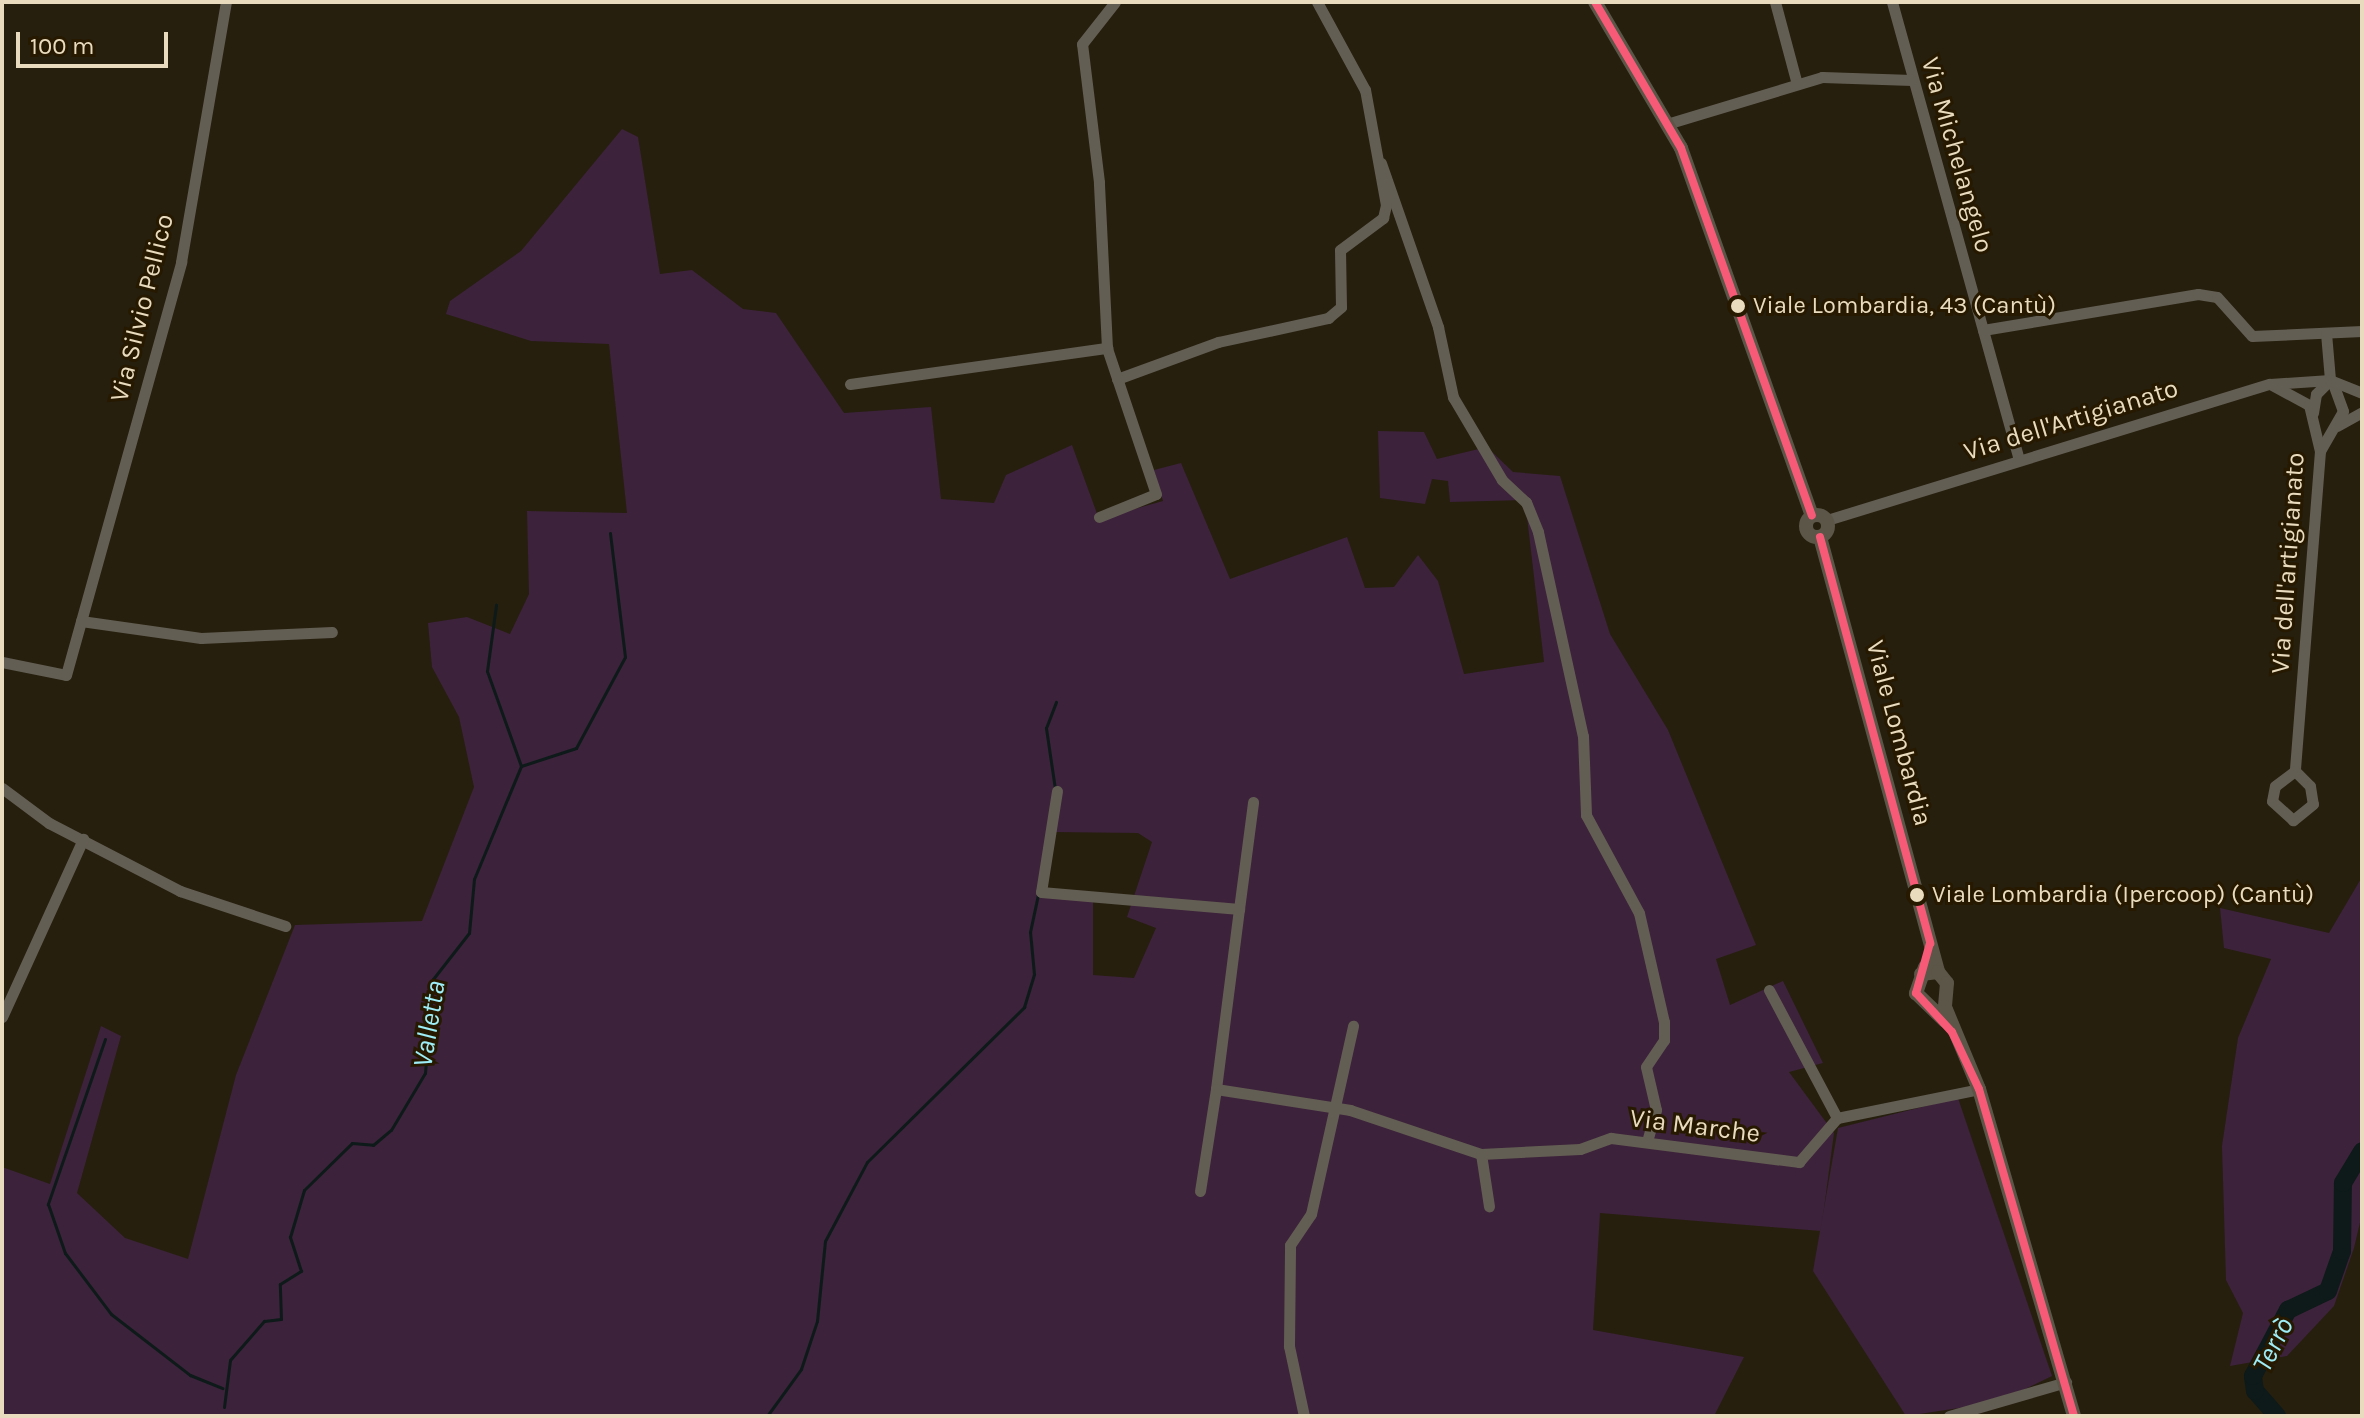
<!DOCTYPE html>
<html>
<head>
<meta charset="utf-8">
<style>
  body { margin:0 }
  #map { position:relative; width:2364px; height:1418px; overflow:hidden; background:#261f0e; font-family:Karla,sans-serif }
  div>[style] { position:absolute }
  .green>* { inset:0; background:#3c223a }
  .stream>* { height:3px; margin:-1.5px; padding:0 1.5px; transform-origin:1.5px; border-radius:1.5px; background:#0d1a19 }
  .river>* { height:18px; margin:-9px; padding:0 9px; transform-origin:9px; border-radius:9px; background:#0d1a19 }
  .street>* { height:11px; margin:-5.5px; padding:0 5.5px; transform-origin:5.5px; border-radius:5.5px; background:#635e53 }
  .secondary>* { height:14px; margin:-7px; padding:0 7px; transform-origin:7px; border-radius:7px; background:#5c5648 }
  .secondary>.ring { margin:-7px; padding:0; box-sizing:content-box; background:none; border:14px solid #5c5648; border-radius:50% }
  .bus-1>* { height:8px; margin:-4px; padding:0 4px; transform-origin:4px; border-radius:4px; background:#f75a77 }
  .dots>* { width:22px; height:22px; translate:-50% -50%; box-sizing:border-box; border:4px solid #261900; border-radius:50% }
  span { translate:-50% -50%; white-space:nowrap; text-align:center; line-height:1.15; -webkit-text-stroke:6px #261900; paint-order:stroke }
  .bus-label { font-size:24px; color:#e9dbbd }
  .left { translate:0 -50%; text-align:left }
  .street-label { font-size:26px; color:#e9dbbd }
  .water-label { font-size:28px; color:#9eeef8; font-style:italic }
  .frame { position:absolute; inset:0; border:4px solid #e9dbbd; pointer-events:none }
  .scale { position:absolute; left:16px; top:32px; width:152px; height:36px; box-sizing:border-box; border:4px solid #e9dbbd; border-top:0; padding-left:10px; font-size:24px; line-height:28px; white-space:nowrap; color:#e9dbbd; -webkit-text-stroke:6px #261900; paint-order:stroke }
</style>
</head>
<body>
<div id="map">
  <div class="green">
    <i style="clip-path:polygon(evenodd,622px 129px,638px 137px,660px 274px,692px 270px,743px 309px,776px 313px,844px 413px,931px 407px,941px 499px,994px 503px,1006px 475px,1072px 445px,1099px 519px,1163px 501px,1154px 470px,1181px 463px,1230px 579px,1347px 537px,1365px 588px,1394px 587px,1418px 555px,1438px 581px,1464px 674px,1544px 662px,1525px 500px,1450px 502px,1448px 481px,1432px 479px,1425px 504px,1380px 498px,1378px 431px,1424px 432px,1437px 459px,1487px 447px,1513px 472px,1560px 476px,1610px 634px,1668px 730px,1756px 945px,1716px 959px,1730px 1005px,1783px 981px,1823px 1063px,1789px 1072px,1834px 1133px,1821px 1231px,1600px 1213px,1593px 1330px,1744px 1357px,1714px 1416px,2px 1416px,2px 1167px,50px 1184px,101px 1026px,121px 1036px,77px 1193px,125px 1238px,188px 1259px,236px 1075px,295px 925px,422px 921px,474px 787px,459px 717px,432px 667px,428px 623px,467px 617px,510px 634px,529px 594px,527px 511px,627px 513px,609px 344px,531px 341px,446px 314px,450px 301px,521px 251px,622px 129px,1054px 832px,1138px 833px,1152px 842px,1127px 917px,1156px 928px,1134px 978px,1093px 975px,1093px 902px,1044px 888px,1054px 832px)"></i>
    <i style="clip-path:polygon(2362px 877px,2362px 1214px,2354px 1248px,2334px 1306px,2287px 1356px,2230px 1366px,2243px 1313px,2226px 1280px,2222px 1146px,2238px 1038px,2271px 959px,2224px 948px,2220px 908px,2329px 933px)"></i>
    <i style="clip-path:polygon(1958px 1098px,2052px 1376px,1999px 1402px,1906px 1416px,1813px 1271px,1838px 1128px)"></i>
  </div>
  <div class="stream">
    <i style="left:521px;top:766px;width:58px;rotate:-18.1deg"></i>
    <i style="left:576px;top:748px;width:103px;rotate:-61.7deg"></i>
    <i style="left:625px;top:657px;width:125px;rotate:-96.9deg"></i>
    <i style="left:1055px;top:789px;width:62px;rotate:-98.4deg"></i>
    <i style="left:1046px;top:728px;width:28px;rotate:-69deg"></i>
    <i style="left:105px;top:1039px;width:175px;rotate:109.1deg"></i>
    <i style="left:48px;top:1204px;width:52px;rotate:70.9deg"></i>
    <i style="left:65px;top:1253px;width:76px;rotate:53deg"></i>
    <i style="left:111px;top:1314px;width:100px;rotate:37.7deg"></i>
    <i style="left:190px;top:1375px;width:35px;rotate:22deg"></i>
    <i style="left:224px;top:1407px;width:47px;rotate:-82.7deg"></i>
    <i style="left:230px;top:1360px;width:52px;rotate:-48.9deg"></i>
    <i style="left:264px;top:1321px;width:17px;rotate:-7deg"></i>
    <i style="left:281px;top:1319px;width:35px;rotate:-92deg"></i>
    <i style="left:280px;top:1284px;width:25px;rotate:-32deg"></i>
    <i style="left:301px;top:1271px;width:36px;rotate:-108deg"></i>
    <i style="left:290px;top:1237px;width:49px;rotate:-73.4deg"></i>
    <i style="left:304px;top:1190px;width:67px;rotate:-44.4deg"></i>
    <i style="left:352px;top:1143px;width:21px;rotate:5deg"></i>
    <i style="left:373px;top:1145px;width:23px;rotate:-40deg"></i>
    <i style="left:391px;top:1130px;width:66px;rotate:-59.2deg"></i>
    <i style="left:425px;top:1073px;width:94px;rotate:-85.1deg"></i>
    <i style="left:433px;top:979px;width:58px;rotate:-52deg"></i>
    <i style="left:469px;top:933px;width:54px;rotate:-84.7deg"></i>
    <i style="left:474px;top:879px;width:122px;rotate:-67.4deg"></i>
    <i style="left:521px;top:766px;width:101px;rotate:-109.7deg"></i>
    <i style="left:487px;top:671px;width:67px;rotate:-82.2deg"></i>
    <i style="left:767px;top:1416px;width:58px;rotate:-54.1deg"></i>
    <i style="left:801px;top:1369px;width:51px;rotate:-71.6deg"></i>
    <i style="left:817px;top:1321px;width:80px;rotate:-84.3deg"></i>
    <i style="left:825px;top:1241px;width:89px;rotate:-62deg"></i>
    <i style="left:867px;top:1162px;width:221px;rotate:-44.6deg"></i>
    <i style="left:1024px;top:1007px;width:34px;rotate:-73deg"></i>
    <i style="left:1034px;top:974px;width:42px;rotate:-95.4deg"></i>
    <i style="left:1030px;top:932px;width:38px;rotate:-78deg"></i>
  </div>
  <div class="river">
    <i style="left:2277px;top:1416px;width:33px;rotate:-131deg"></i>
    <i style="left:2255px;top:1391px;width:15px;rotate:-98deg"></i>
    <i style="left:2253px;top:1376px;width:75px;rotate:-62.1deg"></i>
    <i style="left:2288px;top:1310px;width:44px;rotate:-25.4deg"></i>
    <i style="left:2328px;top:1291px;width:42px;rotate:-70.7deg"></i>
    <i style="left:2342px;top:1251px;width:68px;rotate:-89.2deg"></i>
    <i style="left:2343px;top:1183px;width:37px;rotate:-59deg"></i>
  </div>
  <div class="street">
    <i style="left:1775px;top:2px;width:85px;rotate:75deg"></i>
    <i style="left:1892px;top:2px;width:472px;rotate:74.5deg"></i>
    <i style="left:1670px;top:123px;width:159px;rotate:-16.8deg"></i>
    <i style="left:1822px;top:77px;width:90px;rotate:1.9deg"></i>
    <i style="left:1381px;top:163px;width:174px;rotate:70.8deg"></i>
    <i style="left:1438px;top:327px;width:72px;rotate:77.9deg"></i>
    <i style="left:1453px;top:397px;width:96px;rotate:59.4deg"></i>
    <i style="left:1502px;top:480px;width:33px;rotate:43deg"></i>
    <i style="left:1526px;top:502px;width:32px;rotate:68deg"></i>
    <i style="left:1538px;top:532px;width:209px;rotate:77.6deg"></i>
    <i style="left:1583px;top:736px;width:79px;rotate:87.8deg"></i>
    <i style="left:1586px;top:815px;width:111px;rotate:61.6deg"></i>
    <i style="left:1639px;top:913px;width:112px;rotate:77.1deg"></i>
    <i style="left:1664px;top:1022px;width:18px;rotate:90deg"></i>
    <i style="left:1664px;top:1040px;width:32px;rotate:124deg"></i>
    <i style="left:1646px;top:1067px;width:44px;rotate:76.9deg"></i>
    <i style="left:1656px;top:1110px;width:33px;rotate:106deg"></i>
    <i style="left:1983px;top:330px;width:218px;rotate:-9.5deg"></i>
    <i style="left:2198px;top:294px;width:19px;rotate:9deg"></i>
    <i style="left:2217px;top:297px;width:52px;rotate:48.1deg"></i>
    <i style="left:2252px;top:336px;width:110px;rotate:-2.6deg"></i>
    <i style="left:2326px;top:333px;width:47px;rotate:85.1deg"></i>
    <i style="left:1117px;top:379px;width:108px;rotate:-20.1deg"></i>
    <i style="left:1218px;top:342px;width:113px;rotate:-12.3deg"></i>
    <i style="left:1328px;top:318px;width:17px;rotate:-40deg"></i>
    <i style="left:1341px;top:307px;width:57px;rotate:-91deg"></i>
    <i style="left:1340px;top:250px;width:54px;rotate:-36.7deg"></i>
    <i style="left:1383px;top:218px;width:13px;rotate:-77deg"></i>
    <i style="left:1386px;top:205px;width:117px;rotate:-100.3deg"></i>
    <i style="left:1365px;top:90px;width:100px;rotate:-118.6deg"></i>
    <i style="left:850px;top:384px;width:260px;rotate:-8deg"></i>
    <i style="left:2270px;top:384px;width:44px;rotate:28.3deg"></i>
    <i style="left:2309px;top:405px;width:47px;rotate:76.6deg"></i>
    <i style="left:2320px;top:451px;width:321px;rotate:94.5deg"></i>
    <i style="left:2295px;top:771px;width:21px;rotate:45deg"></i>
    <i style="left:2310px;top:786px;width:18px;rotate:81deg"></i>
    <i style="left:2313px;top:804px;width:26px;rotate:141deg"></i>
    <i style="left:2293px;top:820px;width:28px;rotate:-138deg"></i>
    <i style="left:2272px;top:801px;width:15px;rotate:-79deg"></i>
    <i style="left:2275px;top:786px;width:25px;rotate:-37deg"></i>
    <i style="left:2313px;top:413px;width:19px;rotate:-81deg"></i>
    <i style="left:2316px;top:394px;width:20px;rotate:-45deg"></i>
    <i style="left:2337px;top:426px;width:29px;rotate:-29deg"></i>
    <i style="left:2320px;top:451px;width:46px;rotate:-60.1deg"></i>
    <i style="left:2343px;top:411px;width:29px;rotate:-110deg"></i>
    <i style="left:1099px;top:517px;width:61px;rotate:-22deg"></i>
    <i style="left:1156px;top:494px;width:154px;rotate:-108.6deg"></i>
    <i style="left:1107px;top:348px;width:166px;rotate:-92.8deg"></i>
    <i style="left:1099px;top:182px;width:139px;rotate:-97deg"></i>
    <i style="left:1082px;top:44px;width:53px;rotate:-51.8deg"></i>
    <i style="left:1827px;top:520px;width:463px;rotate:-17.1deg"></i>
    <i style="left:2270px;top:384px;width:60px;rotate:-3.8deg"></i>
    <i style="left:2330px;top:380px;width:35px;rotate:22deg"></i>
    <i style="left:81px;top:621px;width:121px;rotate:8.1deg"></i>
    <i style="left:201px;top:638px;width:131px;rotate:-2.6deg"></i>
    <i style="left:2px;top:662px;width:65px;rotate:11.5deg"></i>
    <i style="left:66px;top:675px;width:429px;rotate:-74.4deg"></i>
    <i style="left:181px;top:262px;width:264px;rotate:-80.2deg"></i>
    <i style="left:2px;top:788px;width:59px;rotate:36.7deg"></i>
    <i style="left:49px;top:823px;width:148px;rotate:27.4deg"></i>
    <i style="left:180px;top:891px;width:111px;rotate:18.4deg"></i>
    <i style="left:1057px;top:791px;width:102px;rotate:99deg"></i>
    <i style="left:1041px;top:892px;width:199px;rotate:4.9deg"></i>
    <i style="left:1239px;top:909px;width:181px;rotate:97.3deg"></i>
    <i style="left:1216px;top:1089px;width:136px;rotate:8.9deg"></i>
    <i style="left:1350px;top:1110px;width:138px;rotate:18.6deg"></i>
    <i style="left:1481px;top:1154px;width:99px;rotate:-2.9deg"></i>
    <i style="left:1580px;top:1149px;width:33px;rotate:-20deg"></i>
    <i style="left:1611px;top:1138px;width:190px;rotate:7.3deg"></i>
    <i style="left:1799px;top:1162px;width:58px;rotate:-49.2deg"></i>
    <i style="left:1837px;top:1118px;width:145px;rotate:-11.5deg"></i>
    <i style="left:1239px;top:909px;width:108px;rotate:-82.5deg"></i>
    <i style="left:1769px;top:990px;width:145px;rotate:62deg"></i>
    <i style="left:2px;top:1017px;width:196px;rotate:-65.5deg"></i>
    <i style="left:1481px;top:1154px;width:53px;rotate:81.3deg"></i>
    <i style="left:1200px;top:1191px;width:103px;rotate:-81.1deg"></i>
    <i style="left:1304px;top:1416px;width:72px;rotate:-102.1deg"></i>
    <i style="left:1289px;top:1346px;width:101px;rotate:-89.4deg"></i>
    <i style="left:1290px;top:1245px;width:37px;rotate:-56deg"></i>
    <i style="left:1311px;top:1214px;width:193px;rotate:-77.4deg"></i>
    <i style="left:1949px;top:1416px;width:122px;rotate:-16.2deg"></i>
  </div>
  <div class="secondary">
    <i style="left:1595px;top:2px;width:169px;rotate:59.5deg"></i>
    <i style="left:1681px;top:148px;width:390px;rotate:70.4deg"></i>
    <i class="ring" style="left:1806px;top:515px;width:8px;height:8px"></i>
    <i style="left:1820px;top:537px;width:451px;rotate:74.8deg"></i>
    <i style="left:1925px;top:967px;width:28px;rotate:109deg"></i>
    <i style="left:1916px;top:993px;width:40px;rotate:44deg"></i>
    <i style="left:1921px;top:974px;width:17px;rotate:-7deg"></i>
    <i style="left:1938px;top:972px;width:14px;rotate:51deg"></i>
    <i style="left:1947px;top:983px;width:24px;rotate:95deg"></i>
    <i style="left:1945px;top:1007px;width:89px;rotate:67.5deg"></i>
    <i style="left:1979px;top:1089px;width:341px;rotate:73.8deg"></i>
  </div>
  <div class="bus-1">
    <i style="left:1595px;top:2px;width:169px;rotate:59.5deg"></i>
    <i style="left:1681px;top:148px;width:390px;rotate:70.4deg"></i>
    <i style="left:1820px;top:537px;width:421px;rotate:74.8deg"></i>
    <i style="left:1930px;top:943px;width:52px;rotate:105.6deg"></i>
    <i style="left:1916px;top:993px;width:53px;rotate:47.3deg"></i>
    <i style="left:1952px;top:1032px;width:63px;rotate:64.7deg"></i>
    <i style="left:1979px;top:1089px;width:341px;rotate:73.8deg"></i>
  </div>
  <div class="dots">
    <i style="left:1738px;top:306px;background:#e9dbbd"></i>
    <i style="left:1917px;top:895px;background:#e9dbbd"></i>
  </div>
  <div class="bus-label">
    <span class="left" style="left:1753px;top:306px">Viale Lombardia, 43 (Cantù)</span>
    <span class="left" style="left:1932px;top:895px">Viale Lombardia (Ipercoop) (Cantù)</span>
  </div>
  <div class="street-label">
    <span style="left:1957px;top:155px;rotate:74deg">Via Michelangelo</span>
    <span style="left:142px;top:308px;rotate:-76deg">Via Silvio Pellico</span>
    <span style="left:2071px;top:420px;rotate:-17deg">Via dell'Artigianato</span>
    <span style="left:2288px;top:563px;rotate:-86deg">Via dell'artigianato</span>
    <span style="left:1899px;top:733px;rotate:75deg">Viale Lombardia</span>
    <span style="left:1695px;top:1126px;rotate:7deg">Via Marche</span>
  </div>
  <div class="water-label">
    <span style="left:429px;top:1024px;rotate:-81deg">Valletta</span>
    <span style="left:2273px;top:1345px;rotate:-63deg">Terrò</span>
  </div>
  <div class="frame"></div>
  <div class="scale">100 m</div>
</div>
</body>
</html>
